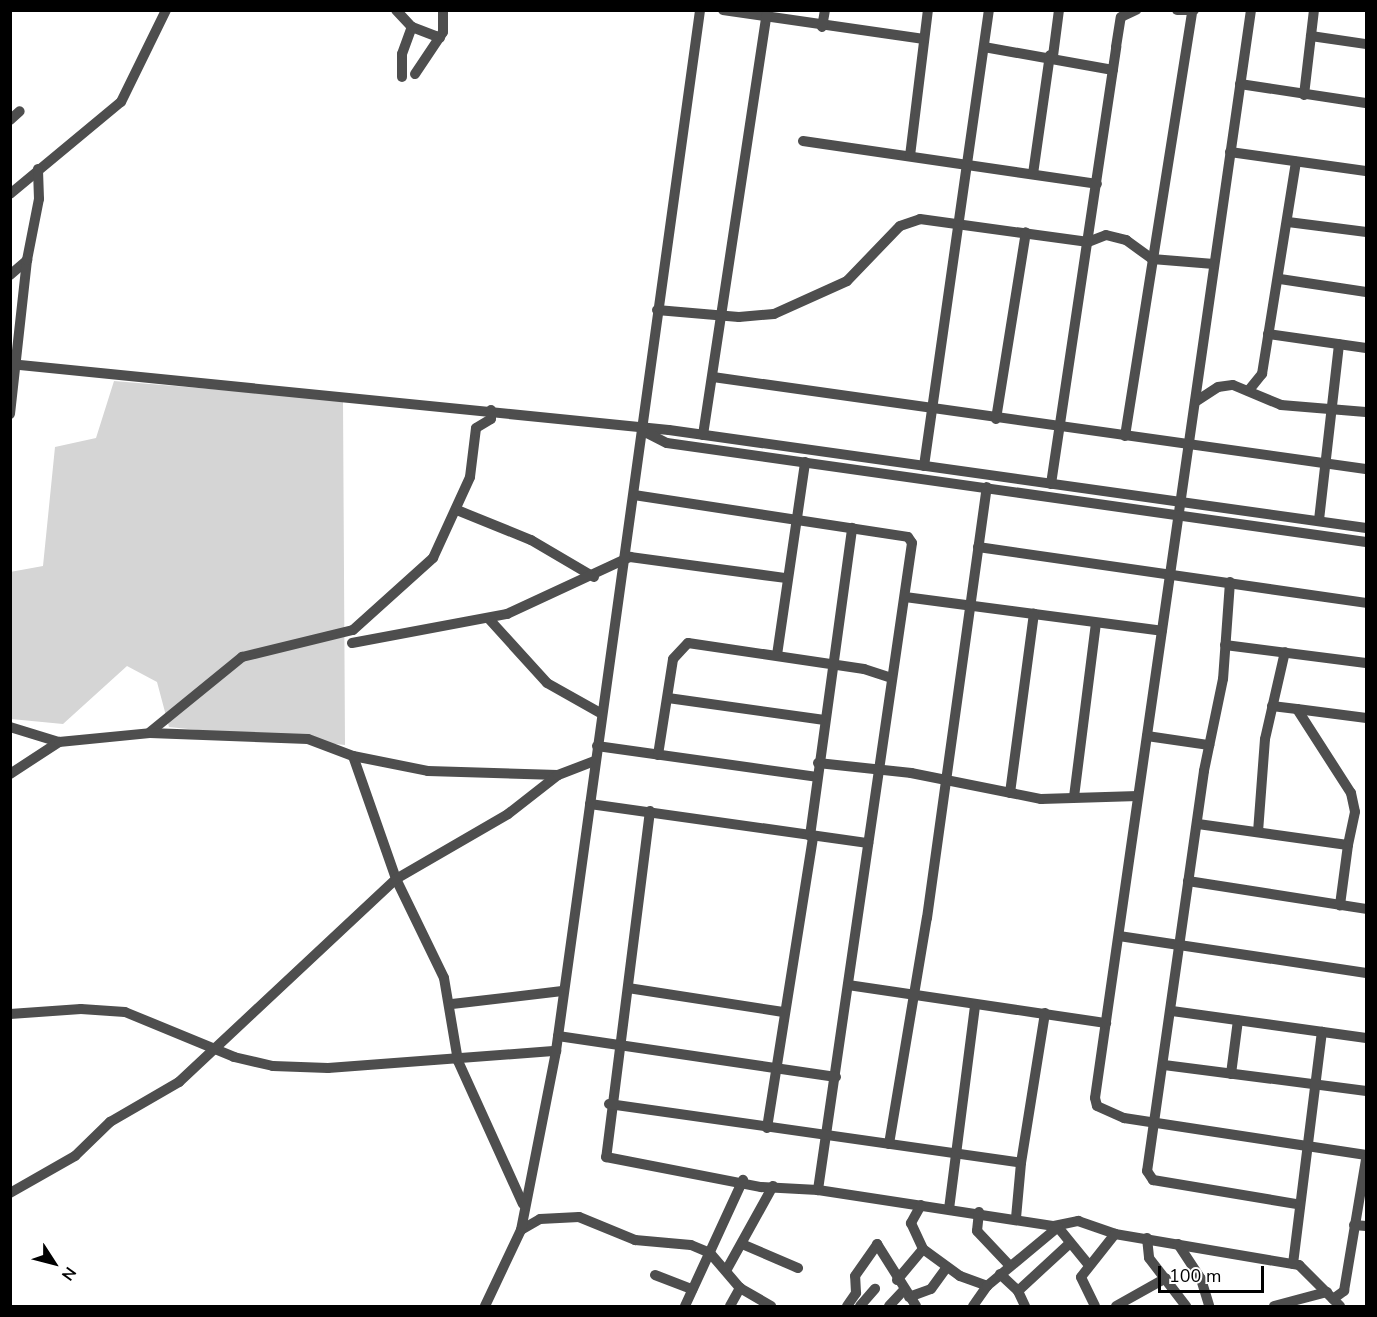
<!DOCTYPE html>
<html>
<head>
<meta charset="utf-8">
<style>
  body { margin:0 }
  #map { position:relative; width:1377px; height:1317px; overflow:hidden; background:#fff; font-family:"Nunito Sans",sans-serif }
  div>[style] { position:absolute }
  .green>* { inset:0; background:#d5d5d5 }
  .minor>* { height:10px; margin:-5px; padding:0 5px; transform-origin:5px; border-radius:5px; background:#4e4e4e }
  span { translate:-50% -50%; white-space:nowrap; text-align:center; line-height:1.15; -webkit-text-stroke:6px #fff; paint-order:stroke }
  .frame { position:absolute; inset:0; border:12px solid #000; pointer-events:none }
  .north { position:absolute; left:24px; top:1233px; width:60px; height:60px; -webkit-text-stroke:4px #fff; paint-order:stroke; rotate:126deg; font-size:16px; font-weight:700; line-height:24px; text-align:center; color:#000 }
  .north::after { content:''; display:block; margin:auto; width:21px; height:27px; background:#000; clip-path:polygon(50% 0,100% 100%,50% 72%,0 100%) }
  .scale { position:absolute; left:1158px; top:1266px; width:106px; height:27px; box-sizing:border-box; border:3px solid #000; border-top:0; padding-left:8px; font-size:18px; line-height:21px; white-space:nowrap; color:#000; -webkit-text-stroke:4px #fff; paint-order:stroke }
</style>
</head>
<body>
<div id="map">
  <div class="green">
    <i style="clip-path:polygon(114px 381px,343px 400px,345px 745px,169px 727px,157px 682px,127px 666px,63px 724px,11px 719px,10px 572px,43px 566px,55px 447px,96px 438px)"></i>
  </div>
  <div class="minor">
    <i style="left:396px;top:10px;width:23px;rotate:47deg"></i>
    <i style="left:412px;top:27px;width:30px;rotate:21deg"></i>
    <i style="left:723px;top:10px;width:203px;rotate:8.2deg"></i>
    <i style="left:1177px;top:10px;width:17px"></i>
    <i style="left:1251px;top:10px;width:1099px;rotate:98.16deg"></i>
    <i style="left:1095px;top:1098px;width:8px;rotate:76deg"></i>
    <i style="left:1097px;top:1106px;width:30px;rotate:24deg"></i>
    <i style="left:1124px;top:1118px;width:245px;rotate:8.7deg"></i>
    <i style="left:822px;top:27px;width:17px;rotate:-80deg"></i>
    <i style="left:1311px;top:36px;width:56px;rotate:8.3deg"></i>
    <i style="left:984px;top:47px;width:131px;rotate:10.1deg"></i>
    <i style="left:1053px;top:56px;width:46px;rotate:-82.6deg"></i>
    <i style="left:415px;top:74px;width:50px;rotate:-56.3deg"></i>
    <i style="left:443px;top:32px;width:22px;rotate:-90deg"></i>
    <i style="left:402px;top:77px;width:23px;rotate:-90deg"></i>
    <i style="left:402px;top:54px;width:29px;rotate:-70deg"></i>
    <i style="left:1240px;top:84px;width:127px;rotate:8.6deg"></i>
    <i style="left:1304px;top:95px;width:86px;rotate:-83.3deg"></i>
    <i style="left:10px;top:120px;width:13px;rotate:-42deg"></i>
    <i style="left:803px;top:141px;width:297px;rotate:8.3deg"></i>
    <i style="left:1230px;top:152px;width:137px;rotate:8deg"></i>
    <i style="left:910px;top:156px;width:147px;rotate:-83deg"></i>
    <i style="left:1033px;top:174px;width:120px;rotate:-81.9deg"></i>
    <i style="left:10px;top:194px;width:144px;rotate:-39.7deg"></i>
    <i style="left:121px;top:102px;width:102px;rotate:-63.9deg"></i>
    <i style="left:1288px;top:222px;width:79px;rotate:7.3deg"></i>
    <i style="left:10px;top:275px;width:23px;rotate:-41deg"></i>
    <i style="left:1280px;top:279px;width:87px;rotate:8.6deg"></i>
    <i style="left:657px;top:310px;width:82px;rotate:4.9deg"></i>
    <i style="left:739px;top:317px;width:35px;rotate:-5deg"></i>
    <i style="left:774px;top:314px;width:80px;rotate:-24.3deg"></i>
    <i style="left:847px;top:281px;width:76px;rotate:-46.1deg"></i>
    <i style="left:900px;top:226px;width:21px;rotate:-19deg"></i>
    <i style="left:920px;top:219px;width:170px;rotate:7.8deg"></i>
    <i style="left:1088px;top:242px;width:19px;rotate:-21deg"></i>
    <i style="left:1106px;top:235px;width:21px;rotate:14deg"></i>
    <i style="left:1126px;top:240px;width:32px;rotate:36deg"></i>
    <i style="left:1152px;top:259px;width:62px;rotate:4.6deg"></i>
    <i style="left:1268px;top:334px;width:99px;rotate:8.1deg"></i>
    <i style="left:10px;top:364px;width:662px;rotate:5.72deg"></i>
    <i style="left:669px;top:430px;width:704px;rotate:8deg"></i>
    <i style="left:713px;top:377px;width:659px;rotate:8.02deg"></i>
    <i style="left:1249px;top:390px;width:21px;rotate:-51deg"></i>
    <i style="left:1262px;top:374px;width:215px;rotate:-80.9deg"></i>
    <i style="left:1195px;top:402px;width:27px;rotate:-33deg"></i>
    <i style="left:1218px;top:387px;width:15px;rotate:-8deg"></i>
    <i style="left:1233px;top:385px;width:52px;rotate:22.6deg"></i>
    <i style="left:1281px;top:405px;width:85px;rotate:4.7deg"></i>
    <i style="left:10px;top:414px;width:155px;rotate:-83.7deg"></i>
    <i style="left:27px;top:260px;width:62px;rotate:-78.9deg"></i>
    <i style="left:39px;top:199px;width:30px;rotate:-92deg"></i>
    <i style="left:996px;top:419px;width:189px;rotate:-80.9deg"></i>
    <i style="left:647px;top:433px;width:22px;rotate:27deg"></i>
    <i style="left:667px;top:443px;width:706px;rotate:8.06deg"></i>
    <i style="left:703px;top:435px;width:424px;rotate:-81.4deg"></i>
    <i style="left:1125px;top:436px;width:427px;rotate:-81deg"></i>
    <i style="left:924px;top:466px;width:461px;rotate:-81.9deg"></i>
    <i style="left:1051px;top:484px;width:442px;rotate:-81.5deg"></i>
    <i style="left:1116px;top:47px;width:30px;rotate:-81deg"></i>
    <i style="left:1121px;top:17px;width:17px;rotate:-25deg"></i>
    <i style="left:634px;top:495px;width:277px;rotate:8.7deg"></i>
    <i style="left:908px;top:537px;width:7px;rotate:56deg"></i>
    <i style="left:912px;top:543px;width:654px;rotate:98.27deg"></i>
    <i style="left:457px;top:510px;width:80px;rotate:22.1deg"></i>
    <i style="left:531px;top:540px;width:73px;rotate:30.4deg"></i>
    <i style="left:1319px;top:520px;width:177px;rotate:-83.5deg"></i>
    <i style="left:978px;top:547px;width:392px;rotate:8.2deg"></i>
    <i style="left:1230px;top:582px;width:97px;rotate:94.1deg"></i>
    <i style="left:1223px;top:679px;width:94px;rotate:101.7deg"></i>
    <i style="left:1204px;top:771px;width:404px;rotate:98.1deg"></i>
    <i style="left:1147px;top:1171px;width:11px;rotate:56deg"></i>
    <i style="left:1153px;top:1180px;width:146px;rotate:9.5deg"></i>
    <i style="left:905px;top:597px;width:259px;rotate:7.5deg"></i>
    <i style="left:489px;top:619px;width:86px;rotate:47.8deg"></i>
    <i style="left:547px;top:683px;width:63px;rotate:29.4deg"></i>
    <i style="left:352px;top:643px;width:158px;rotate:-10.6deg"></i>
    <i style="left:507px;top:614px;width:136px;rotate:-24.9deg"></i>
    <i style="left:630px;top:557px;width:156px;rotate:7.7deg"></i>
    <i style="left:1225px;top:645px;width:142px;rotate:7.3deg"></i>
    <i style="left:777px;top:655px;width:195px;rotate:-81.7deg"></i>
    <i style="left:668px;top:698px;width:158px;rotate:8deg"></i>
    <i style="left:1272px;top:706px;width:25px;rotate:7deg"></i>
    <i style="left:1297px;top:709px;width:100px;rotate:57.3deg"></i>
    <i style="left:1351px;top:793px;width:19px;rotate:78deg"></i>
    <i style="left:1355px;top:812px;width:34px;rotate:102deg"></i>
    <i style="left:1297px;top:709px;width:70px;rotate:7.4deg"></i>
    <i style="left:10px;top:727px;width:51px;rotate:17deg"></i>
    <i style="left:150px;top:732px;width:119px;rotate:-39.2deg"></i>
    <i style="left:242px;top:657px;width:114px;rotate:-13.7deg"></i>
    <i style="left:353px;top:630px;width:108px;rotate:-42deg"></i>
    <i style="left:433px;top:558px;width:89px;rotate:-65.4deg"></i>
    <i style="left:470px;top:477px;width:49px;rotate:-83deg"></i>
    <i style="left:476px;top:428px;width:17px;rotate:-31deg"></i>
    <i style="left:491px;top:419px;width:9px;rotate:-90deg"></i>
    <i style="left:1147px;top:736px;width:63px;rotate:8.3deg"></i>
    <i style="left:597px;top:746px;width:222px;rotate:8deg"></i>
    <i style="left:658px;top:755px;width:97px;rotate:-81.1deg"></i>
    <i style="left:673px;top:659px;width:22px;rotate:-47deg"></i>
    <i style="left:688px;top:643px;width:178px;rotate:8.4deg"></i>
    <i style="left:864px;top:669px;width:29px;rotate:18deg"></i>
    <i style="left:353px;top:756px;width:130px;rotate:70.7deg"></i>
    <i style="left:396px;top:879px;width:110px;rotate:64.1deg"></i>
    <i style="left:444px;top:978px;width:84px;rotate:80.4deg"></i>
    <i style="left:458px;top:1061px;width:157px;rotate:65.6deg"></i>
    <i style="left:818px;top:763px;width:94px;rotate:6.1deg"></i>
    <i style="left:911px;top:773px;width:133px;rotate:11.3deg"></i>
    <i style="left:1041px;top:799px;width:97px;rotate:-1.8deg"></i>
    <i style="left:10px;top:774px;width:59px;rotate:-33.1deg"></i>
    <i style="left:59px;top:742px;width:91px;rotate:-5.6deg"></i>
    <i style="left:150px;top:733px;width:158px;rotate:2.2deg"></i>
    <i style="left:308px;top:739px;width:48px;rotate:20.7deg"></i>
    <i style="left:353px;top:756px;width:76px;rotate:11.3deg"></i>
    <i style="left:428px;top:771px;width:130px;rotate:1.8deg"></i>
    <i style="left:1010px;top:793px;width:181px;rotate:-82.4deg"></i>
    <i style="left:1074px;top:797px;width:175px;rotate:-82.8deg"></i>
    <i style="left:590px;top:804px;width:281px;rotate:8deg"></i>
    <i style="left:650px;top:811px;width:349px;rotate:97.2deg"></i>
    <i style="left:606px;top:1157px;width:158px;rotate:11deg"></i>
    <i style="left:761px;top:1187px;width:57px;rotate:3deg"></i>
    <i style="left:818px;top:1190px;width:239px;rotate:8.7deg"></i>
    <i style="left:1054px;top:1226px;width:25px;rotate:-12deg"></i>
    <i style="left:1078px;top:1221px;width:39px;rotate:19deg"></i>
    <i style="left:1115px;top:1234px;width:187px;rotate:9.6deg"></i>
    <i style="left:1299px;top:1265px;width:58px;rotate:45deg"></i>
    <i style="left:1198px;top:824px;width:151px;rotate:8deg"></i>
    <i style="left:1348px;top:845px;width:61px;rotate:97.6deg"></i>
    <i style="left:1258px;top:832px;width:93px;rotate:-85.7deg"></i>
    <i style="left:1265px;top:739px;width:89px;rotate:-77.1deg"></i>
    <i style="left:810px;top:836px;width:311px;rotate:-82.2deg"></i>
    <i style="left:1188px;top:881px;width:180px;rotate:8.9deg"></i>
    <i style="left:1119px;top:936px;width:250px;rotate:8.5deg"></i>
    <i style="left:848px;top:985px;width:261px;rotate:8.4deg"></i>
    <i style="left:628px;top:988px;width:157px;rotate:8.8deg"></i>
    <i style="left:452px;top:1004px;width:111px;rotate:-6.7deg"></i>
    <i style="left:1172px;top:1011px;width:196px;rotate:7.9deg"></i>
    <i style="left:10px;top:1014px;width:71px;rotate:-4deg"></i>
    <i style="left:81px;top:1009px;width:44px;rotate:3.9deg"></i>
    <i style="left:125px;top:1012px;width:118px;rotate:22.4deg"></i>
    <i style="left:234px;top:1057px;width:40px;rotate:13deg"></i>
    <i style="left:273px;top:1066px;width:55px;rotate:2.1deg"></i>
    <i style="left:328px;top:1068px;width:229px;rotate:-4.3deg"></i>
    <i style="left:558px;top:1036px;width:281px;rotate:8.4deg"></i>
    <i style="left:1164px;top:1065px;width:204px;rotate:7.3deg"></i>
    <i style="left:1231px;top:1074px;width:54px;rotate:-82.6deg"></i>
    <i style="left:609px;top:1104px;width:416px;rotate:8.1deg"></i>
    <i style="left:1021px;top:1163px;width:55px;rotate:95.2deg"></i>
    <i style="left:767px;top:1128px;width:295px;rotate:-81deg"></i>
    <i style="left:889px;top:1144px;width:229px;rotate:-80.5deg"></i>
    <i style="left:927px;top:918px;width:435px;rotate:-82.1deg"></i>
    <i style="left:1021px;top:1163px;width:152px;rotate:-80.9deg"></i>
    <i style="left:10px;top:1193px;width:75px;rotate:-29.6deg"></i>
    <i style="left:75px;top:1156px;width:49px;rotate:-44.2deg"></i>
    <i style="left:110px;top:1122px;width:80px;rotate:-30.1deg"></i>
    <i style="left:179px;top:1082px;width:297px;rotate:-43.1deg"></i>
    <i style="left:396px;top:879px;width:129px;rotate:-30.1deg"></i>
    <i style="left:508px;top:814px;width:63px;rotate:-38deg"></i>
    <i style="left:558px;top:775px;width:40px;rotate:-21deg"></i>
    <i style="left:921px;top:1205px;width:21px;rotate:119deg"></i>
    <i style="left:911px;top:1223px;width:29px;rotate:65deg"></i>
    <i style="left:923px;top:1249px;width:46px;rotate:36.1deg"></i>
    <i style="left:960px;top:1276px;width:29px;rotate:20deg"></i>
    <i style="left:949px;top:1209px;width:206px;rotate:-82.7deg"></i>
    <i style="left:979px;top:1212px;width:19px;rotate:96deg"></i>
    <i style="left:977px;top:1231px;width:48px;rotate:46.7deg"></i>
    <i style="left:1354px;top:1225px;width:12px;rotate:5deg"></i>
    <i style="left:1057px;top:1226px;width:49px;rotate:50.8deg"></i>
    <i style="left:521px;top:1230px;width:22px;rotate:-30deg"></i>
    <i style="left:540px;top:1219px;width:39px;rotate:-3deg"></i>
    <i style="left:579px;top:1217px;width:61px;rotate:22.3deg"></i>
    <i style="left:635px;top:1240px;width:56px;rotate:5.1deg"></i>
    <i style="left:691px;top:1245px;width:21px;rotate:23deg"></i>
    <i style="left:710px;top:1253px;width:46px;rotate:49.4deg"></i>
    <i style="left:740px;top:1288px;width:36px;rotate:30deg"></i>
    <i style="left:1147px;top:1238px;width:20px;rotate:84deg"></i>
    <i style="left:1149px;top:1258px;width:61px;rotate:52.4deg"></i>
    <i style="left:742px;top:1244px;width:61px;rotate:23.2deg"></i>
    <i style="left:1178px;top:1244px;width:42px;rotate:56.7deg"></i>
    <i style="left:1201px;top:1279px;width:28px;rotate:73deg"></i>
    <i style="left:1293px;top:1264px;width:234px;rotate:-82.9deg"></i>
    <i style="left:727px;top:1269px;width:95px;rotate:-61deg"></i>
    <i style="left:1000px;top:1274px;width:25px;rotate:43deg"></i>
    <i style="left:655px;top:1275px;width:40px;rotate:21deg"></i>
    <i style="left:897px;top:1280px;width:40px;rotate:-50deg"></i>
    <i style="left:909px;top:1297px;width:23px;rotate:-20deg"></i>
    <i style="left:931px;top:1289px;width:27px;rotate:-54deg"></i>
    <i style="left:1333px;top:1299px;width:14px;rotate:-36deg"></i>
    <i style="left:1344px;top:1291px;width:134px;rotate:-80.5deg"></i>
    <i style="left:485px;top:1306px;width:84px;rotate:-64.7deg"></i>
    <i style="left:521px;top:1230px;width:182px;rotate:-78.9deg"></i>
    <i style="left:556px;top:1051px;width:1051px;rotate:-82.12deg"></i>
    <i style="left:685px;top:1306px;width:139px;rotate:-65.3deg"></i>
    <i style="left:730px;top:1306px;width:21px;rotate:-61deg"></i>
    <i style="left:847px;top:1306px;width:16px;rotate:-55deg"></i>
    <i style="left:856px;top:1293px;width:17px;rotate:-93deg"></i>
    <i style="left:855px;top:1276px;width:39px;rotate:-55deg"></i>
    <i style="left:877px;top:1244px;width:73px;rotate:57.8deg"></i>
    <i style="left:860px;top:1306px;width:23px;rotate:-49deg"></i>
    <i style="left:889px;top:1306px;width:21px;rotate:-47deg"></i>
    <i style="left:973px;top:1306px;width:24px;rotate:-55deg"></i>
    <i style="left:987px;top:1286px;width:92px;rotate:-39.7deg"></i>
    <i style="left:1025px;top:1306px;width:17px;rotate:-115deg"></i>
    <i style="left:1018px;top:1291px;width:69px;rotate:-42.7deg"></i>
    <i style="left:1095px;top:1306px;width:32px;rotate:-116deg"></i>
    <i style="left:1081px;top:1277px;width:55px;rotate:-51.7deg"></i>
    <i style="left:1116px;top:1306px;width:57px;rotate:-29.2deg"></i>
    <i style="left:1274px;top:1306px;width:55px;rotate:-14.8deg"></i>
  </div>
  <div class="frame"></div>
  <div class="north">N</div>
  <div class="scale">100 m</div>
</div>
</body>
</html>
